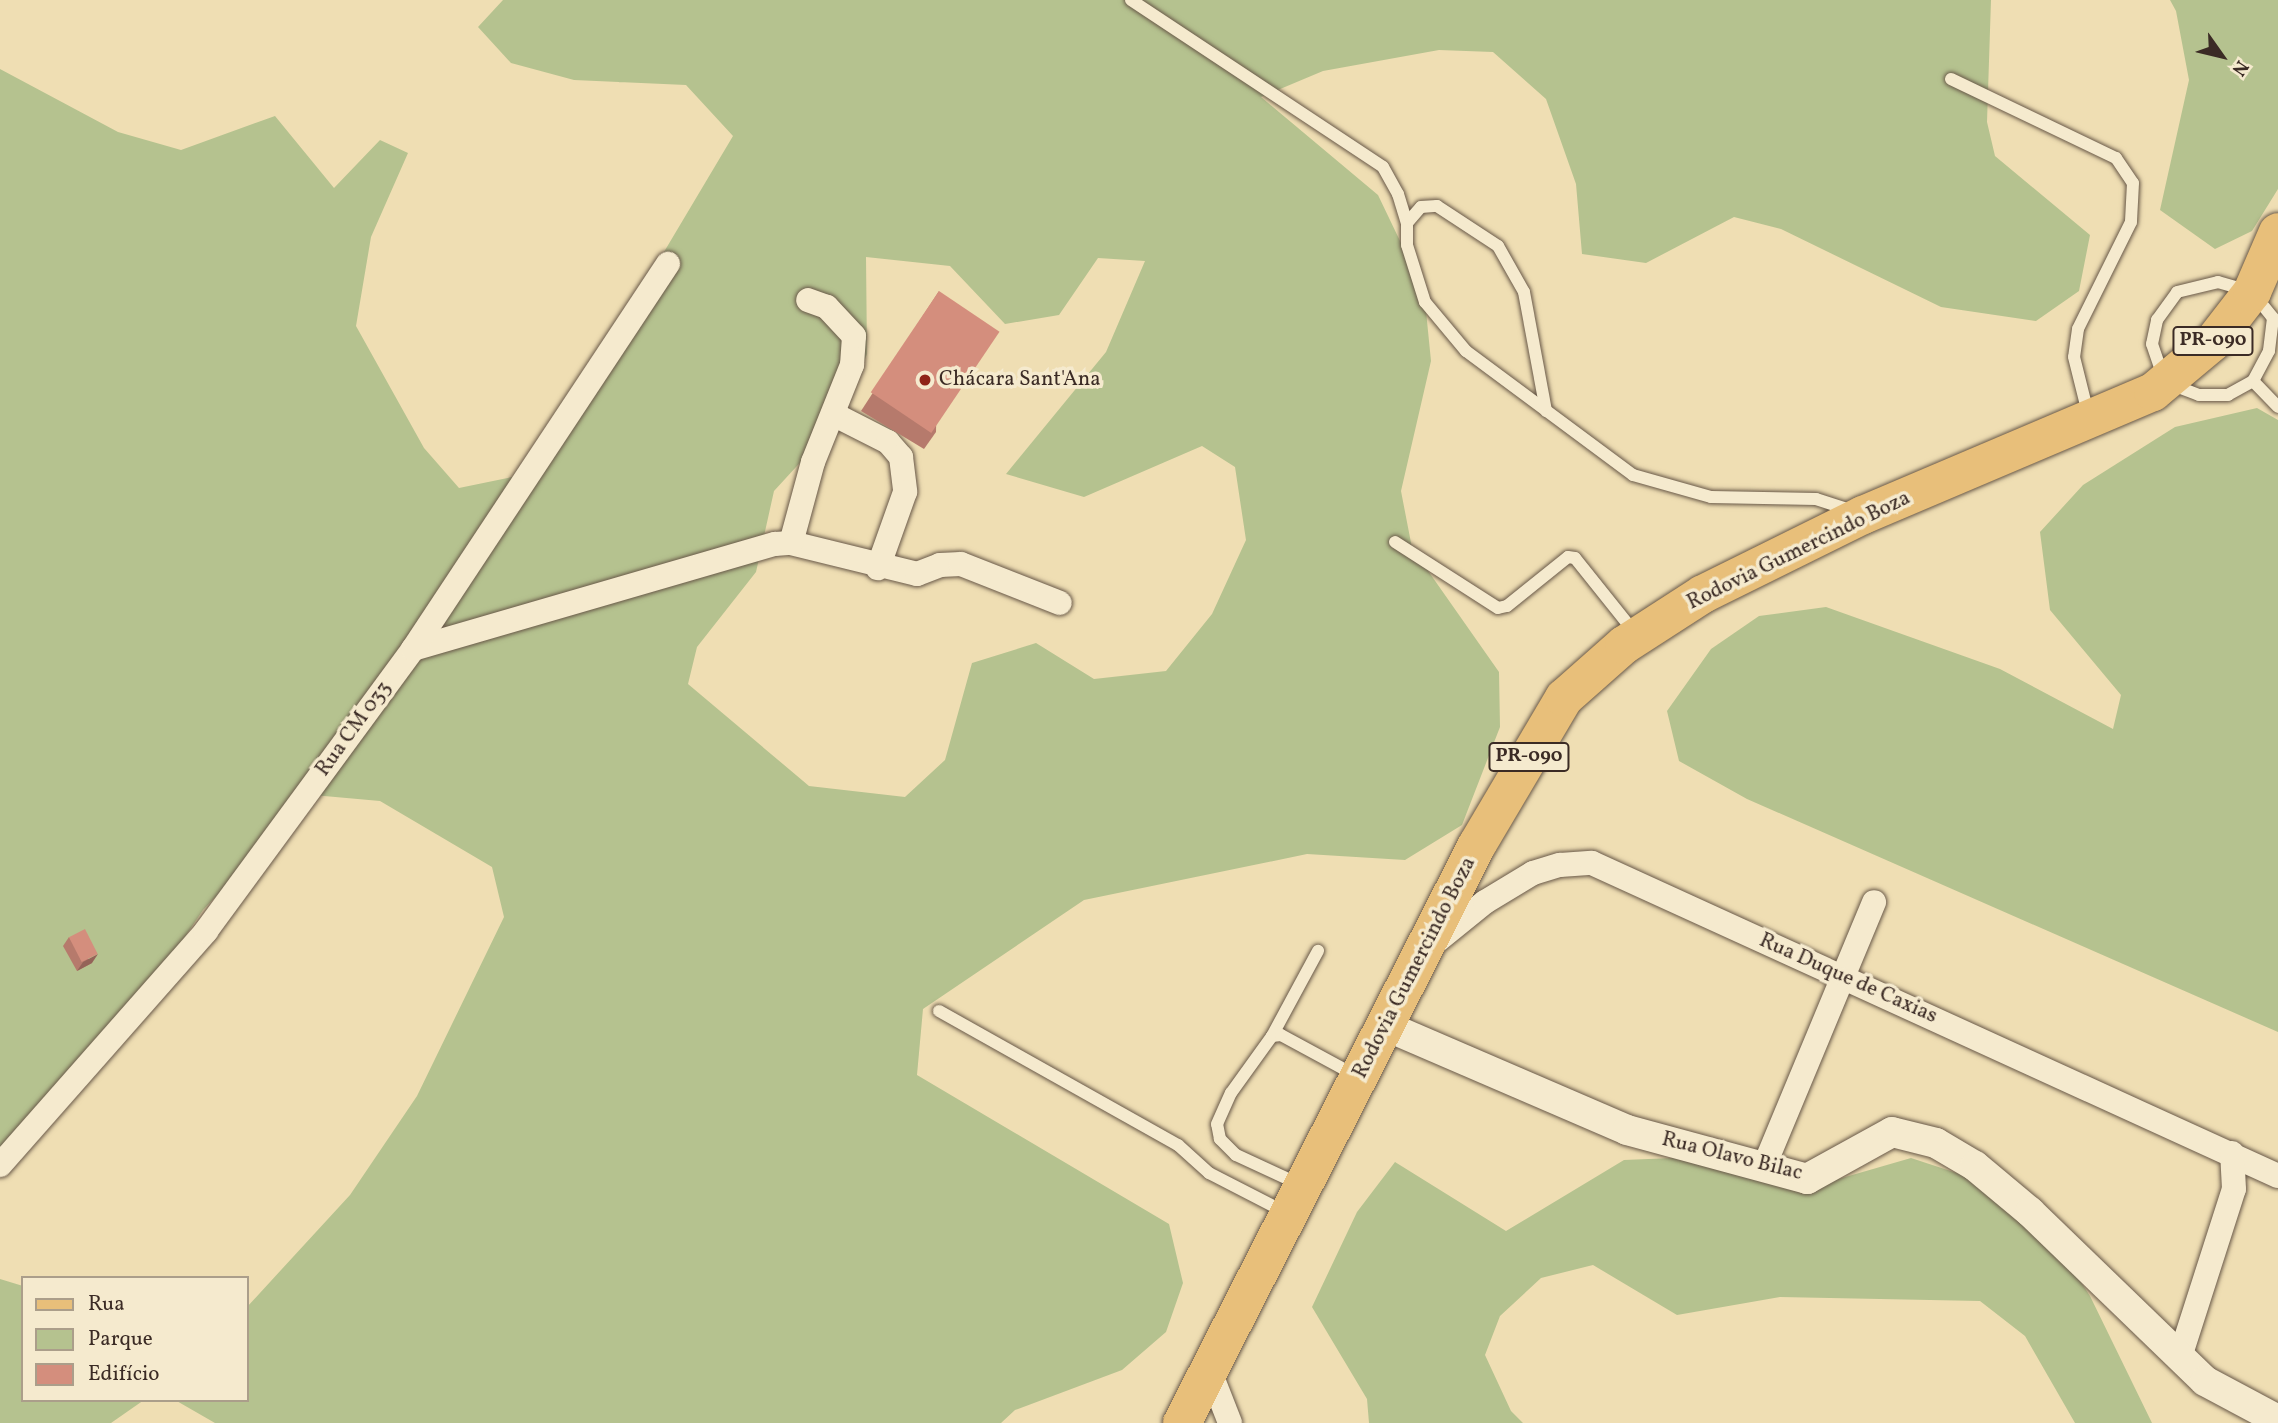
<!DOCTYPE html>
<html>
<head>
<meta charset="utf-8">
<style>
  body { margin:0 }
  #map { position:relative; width:2278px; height:1423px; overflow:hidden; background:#efdeb3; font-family:Vollkorn,serif }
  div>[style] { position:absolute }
  .green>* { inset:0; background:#b5c28f }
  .roads { filter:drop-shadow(0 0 2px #685848) drop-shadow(0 0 2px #685848) }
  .service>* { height:12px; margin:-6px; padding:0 6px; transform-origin:6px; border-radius:6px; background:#f5eace }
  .minor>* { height:24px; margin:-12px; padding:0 12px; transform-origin:12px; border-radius:12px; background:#f5eace }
  .tertiary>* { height:30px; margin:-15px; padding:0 15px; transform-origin:15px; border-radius:15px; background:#f5eace }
  .primary>* { height:38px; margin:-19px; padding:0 19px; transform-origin:19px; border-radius:19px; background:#e8bf7a }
  .wall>* { inset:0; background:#b67a6c }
  .shaded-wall>* { inset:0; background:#946358 }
  .building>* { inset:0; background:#d48e7d; transform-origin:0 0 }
  .dots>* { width:19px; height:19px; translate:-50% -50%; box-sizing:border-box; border:4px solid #f5eace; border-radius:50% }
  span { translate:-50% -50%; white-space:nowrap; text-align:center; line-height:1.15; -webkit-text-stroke:7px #f5eace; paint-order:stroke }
  .shield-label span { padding:2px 5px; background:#f5eace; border:2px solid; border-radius:5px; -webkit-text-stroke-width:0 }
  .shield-label { font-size:19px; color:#3b2b25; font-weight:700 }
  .poi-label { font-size:21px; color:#3b2b25 }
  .left { translate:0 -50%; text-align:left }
  .street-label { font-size:21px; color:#3b2b25 }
  .legend { position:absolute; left:21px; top:1276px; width:228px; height:126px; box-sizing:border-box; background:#f5eace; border:2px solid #ab9e8a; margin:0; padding:9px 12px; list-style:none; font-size:21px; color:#3b2b25 }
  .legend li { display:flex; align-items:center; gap:14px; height:35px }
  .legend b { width:35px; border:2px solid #ab9e8a }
  .north { position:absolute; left:2187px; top:21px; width:70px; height:70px; -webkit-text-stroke:5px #f5eace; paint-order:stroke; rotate:124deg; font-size:19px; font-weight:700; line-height:28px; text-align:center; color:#3b2b25 }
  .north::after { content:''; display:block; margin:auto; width:24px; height:32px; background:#3b2b25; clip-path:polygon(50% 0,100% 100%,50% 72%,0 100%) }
</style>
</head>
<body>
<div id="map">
  <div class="green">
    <i style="clip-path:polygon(evenodd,503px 0,1991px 0,1987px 122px,1995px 156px,2090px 235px,2079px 291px,2036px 321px,1941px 307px,1781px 229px,1734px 217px,1646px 263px,1582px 254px,1576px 184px,1546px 99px,1493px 52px,1439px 50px,1323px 71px,1261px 97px,1378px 195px,1424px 291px,1431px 361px,1401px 491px,1412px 548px,1499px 672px,1500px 727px,1462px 825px,1405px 860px,1307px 854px,1084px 900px,923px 1009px,917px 1075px,1169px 1224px,1183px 1283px,1166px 1332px,1122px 1370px,1015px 1410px,1001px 1423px,215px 1423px,175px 1400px,247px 1400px,247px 1307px,350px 1195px,417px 1096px,504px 917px,492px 867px,380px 801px,313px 795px,203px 910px,107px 1053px,0 1174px,0 69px,118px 132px,181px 150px,275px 116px,334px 188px,380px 140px,408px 153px,371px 237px,356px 326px,424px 448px,459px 488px,517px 476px,630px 309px,733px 136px,686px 85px,574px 80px,511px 63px,478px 27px,503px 0,866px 257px,950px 266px,1005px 324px,1059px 315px,1098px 258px,1145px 261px,1106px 352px,1006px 474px,1084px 497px,1202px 446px,1235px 467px,1246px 540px,1212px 614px,1166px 671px,1094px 679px,1036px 643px,972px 663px,945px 760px,905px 797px,809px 786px,688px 684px,697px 647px,756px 572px,774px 491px,841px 418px,867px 354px,866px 257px)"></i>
    <i style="clip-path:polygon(2170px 0,2278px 0,2278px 189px,2252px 231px,2215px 249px,2160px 210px,2189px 80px,2176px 11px)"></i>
    <i style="clip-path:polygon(2257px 408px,2278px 420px,2278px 1032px,1747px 799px,1679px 761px,1667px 711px,1711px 649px,1759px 616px,1826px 607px,2000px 669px,2113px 729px,2121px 695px,2050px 610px,2040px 532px,2083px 485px,2175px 427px)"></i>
    <i style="clip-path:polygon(1673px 1158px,1804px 1189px,1911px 1158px,1987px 1183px,2054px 1241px,2090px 1296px,2152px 1423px,2075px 1423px,2025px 1336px,1980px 1301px,1780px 1297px,1677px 1315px,1593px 1265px,1541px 1278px,1500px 1316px,1485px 1355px,1511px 1411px,1523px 1423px,1369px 1423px,1367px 1399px,1312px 1307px,1357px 1212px,1395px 1162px,1506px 1231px,1624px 1160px)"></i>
    <i style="clip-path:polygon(0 1279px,23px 1286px,23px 1400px,144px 1400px,111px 1423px,0 1423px)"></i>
  </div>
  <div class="roads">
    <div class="service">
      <i style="left:1131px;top:0;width:302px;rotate:33.5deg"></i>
      <i style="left:1383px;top:167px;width:31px;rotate:61deg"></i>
      <i style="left:1398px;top:194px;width:30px;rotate:73deg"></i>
      <i style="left:1407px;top:223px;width:22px;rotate:90deg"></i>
      <i style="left:1407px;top:245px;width:60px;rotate:72.5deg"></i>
      <i style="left:1425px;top:302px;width:64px;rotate:50.1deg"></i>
      <i style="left:1466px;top:351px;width:208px;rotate:36.6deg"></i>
      <i style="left:1633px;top:475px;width:81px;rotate:15.8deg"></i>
      <i style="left:1711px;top:497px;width:105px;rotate:1.1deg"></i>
      <i style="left:1816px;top:499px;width:39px;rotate:18deg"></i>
      <i style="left:1951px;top:79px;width:183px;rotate:25.6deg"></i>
      <i style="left:2116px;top:158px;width:30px;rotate:56deg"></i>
      <i style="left:2133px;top:183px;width:39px;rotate:93deg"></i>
      <i style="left:2131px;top:222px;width:119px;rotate:116.4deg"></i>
      <i style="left:2078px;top:329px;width:28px;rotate:98deg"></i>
      <i style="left:2074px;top:357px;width:58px;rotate:76deg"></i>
      <i style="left:1407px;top:223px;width:21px;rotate:-49deg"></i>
      <i style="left:1421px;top:207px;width:16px;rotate:-4deg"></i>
      <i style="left:1437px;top:206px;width:73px;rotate:33.3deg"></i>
      <i style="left:1498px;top:246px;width:53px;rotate:60.5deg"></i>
      <i style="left:1524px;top:292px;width:121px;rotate:79.5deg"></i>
      <i style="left:2218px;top:282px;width:35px;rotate:16deg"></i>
      <i style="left:2252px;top:292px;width:33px;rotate:51deg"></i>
      <i style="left:2273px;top:318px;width:33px;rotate:97deg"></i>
      <i style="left:2269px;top:351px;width:34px;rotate:118deg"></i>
      <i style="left:2253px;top:381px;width:29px;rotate:151deg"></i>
      <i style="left:2228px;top:395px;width:29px;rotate:180deg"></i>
      <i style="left:2199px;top:395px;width:36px;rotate:-159deg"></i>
      <i style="left:2165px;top:382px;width:40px;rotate:-108.9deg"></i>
      <i style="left:2152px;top:344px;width:25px;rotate:-78deg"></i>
      <i style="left:2157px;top:320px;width:34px;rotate:-54deg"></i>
      <i style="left:2177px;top:292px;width:42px;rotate:-13.7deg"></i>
      <i style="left:2253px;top:381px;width:36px;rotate:46deg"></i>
      <i style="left:1395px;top:542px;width:122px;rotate:32.7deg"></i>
      <i style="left:1498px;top:608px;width:9px;rotate:-13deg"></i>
      <i style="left:1507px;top:606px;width:78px;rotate:-38.8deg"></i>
      <i style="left:1568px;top:557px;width:7px;rotate:8deg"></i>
      <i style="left:1575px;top:558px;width:96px;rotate:51.3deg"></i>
      <i style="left:939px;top:1011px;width:274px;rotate:29.3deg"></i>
      <i style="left:1178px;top:1145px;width:42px;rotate:42.1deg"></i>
      <i style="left:1209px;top:1173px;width:85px;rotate:27.2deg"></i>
      <i style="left:1272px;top:1036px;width:97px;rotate:-61.6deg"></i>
      <i style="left:1301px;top:1185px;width:72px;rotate:-155.2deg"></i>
      <i style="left:1236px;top:1155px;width:23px;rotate:-135deg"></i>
      <i style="left:1220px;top:1139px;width:15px;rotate:-101deg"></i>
      <i style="left:1217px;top:1124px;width:34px;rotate:-66deg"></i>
      <i style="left:1231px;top:1093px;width:70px;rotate:-54.3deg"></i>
      <i style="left:1272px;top:1036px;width:9px;rotate:-6deg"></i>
      <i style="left:1281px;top:1035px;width:84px;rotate:28.4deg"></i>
    </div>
    <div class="minor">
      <i style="left:833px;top:414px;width:62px;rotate:27deg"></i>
      <i style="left:888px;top:442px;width:20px;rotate:49deg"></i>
      <i style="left:901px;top:457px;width:35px;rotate:83deg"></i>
      <i style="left:905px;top:492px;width:81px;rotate:109.6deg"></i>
      <i style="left:791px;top:543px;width:130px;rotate:13.8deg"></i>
      <i style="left:917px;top:574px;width:25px;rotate:-21deg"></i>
      <i style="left:940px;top:565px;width:21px;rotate:-3deg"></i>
      <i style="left:961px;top:564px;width:106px;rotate:21.5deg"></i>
      <i style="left:413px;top:649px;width:377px;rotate:-16.2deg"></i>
      <i style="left:775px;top:544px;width:16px;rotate:-4deg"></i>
      <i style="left:791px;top:543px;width:84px;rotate:-74.8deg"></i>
      <i style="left:813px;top:462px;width:105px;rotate:-68.1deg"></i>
      <i style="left:852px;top:365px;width:29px;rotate:-86deg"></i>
      <i style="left:854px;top:336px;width:40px;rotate:-133deg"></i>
      <i style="left:827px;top:307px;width:20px;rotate:-160deg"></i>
      <i style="left:1432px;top:945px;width:68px;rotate:-39.1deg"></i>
      <i style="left:1485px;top:902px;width:56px;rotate:-31.1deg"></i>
      <i style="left:1533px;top:873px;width:28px;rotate:-17deg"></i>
      <i style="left:1560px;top:865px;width:32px;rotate:-4deg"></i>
      <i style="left:1592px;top:863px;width:754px;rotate:24.53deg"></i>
      <i style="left:0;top:1165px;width:312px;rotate:-48.6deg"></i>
      <i style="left:206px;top:931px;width:350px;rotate:-53.7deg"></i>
      <i style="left:413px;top:649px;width:462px;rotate:-56.5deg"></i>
      <i style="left:1763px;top:1169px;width:289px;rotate:-67.4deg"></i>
      <i style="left:2180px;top:1357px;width:176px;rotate:-72.2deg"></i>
      <i style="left:2234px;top:1189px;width:36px;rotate:-93deg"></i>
      <i style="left:1209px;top:1369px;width:58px;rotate:68.7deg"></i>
    </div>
    <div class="tertiary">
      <i style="left:1388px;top:1027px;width:260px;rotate:23.3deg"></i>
      <i style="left:1627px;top:1130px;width:187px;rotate:15.2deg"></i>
      <i style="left:1807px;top:1179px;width:97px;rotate:-28.9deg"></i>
      <i style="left:1892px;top:1132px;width:45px;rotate:14deg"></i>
      <i style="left:1936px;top:1143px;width:45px;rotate:30.5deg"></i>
      <i style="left:1975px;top:1166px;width:72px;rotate:39.9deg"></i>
      <i style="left:2030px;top:1212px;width:243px;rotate:44deg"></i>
      <i style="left:2205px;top:1381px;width:83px;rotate:28.1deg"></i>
    </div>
    <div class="primary">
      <i style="left:1182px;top:1423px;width:649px;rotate:-62.96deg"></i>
      <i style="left:1477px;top:845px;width:171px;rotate:-59.4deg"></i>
      <i style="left:1564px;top:698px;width:80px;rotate:-41.5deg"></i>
      <i style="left:1624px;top:645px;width:94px;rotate:-32.8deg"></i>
      <i style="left:1703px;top:594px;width:178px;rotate:-26.3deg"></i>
      <i style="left:1863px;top:515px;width:315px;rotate:-23deg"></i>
      <i style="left:2153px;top:392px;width:80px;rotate:-39.9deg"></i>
      <i style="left:2214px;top:341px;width:62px;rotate:-52.2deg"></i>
      <i style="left:2252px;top:292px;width:65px;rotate:-66.6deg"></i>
    </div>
  </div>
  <div class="wall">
    <i style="clip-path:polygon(939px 291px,936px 432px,924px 449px,861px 411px)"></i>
    <i style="clip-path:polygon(69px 937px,92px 963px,77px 971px,63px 946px)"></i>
  </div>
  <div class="shaded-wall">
    <i style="clip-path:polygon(98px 954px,92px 963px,77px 971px,83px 962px)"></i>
  </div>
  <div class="building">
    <i style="left:939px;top:291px;width:73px;height:122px;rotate:34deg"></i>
    <i style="left:85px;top:929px;width:28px;height:18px;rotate:63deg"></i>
  </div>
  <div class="dots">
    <i style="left:925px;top:380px;background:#8f2418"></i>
  </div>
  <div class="shield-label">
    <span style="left:2213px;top:341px">PR-090</span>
    <span style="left:1529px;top:757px">PR-090</span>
  </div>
  <div class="poi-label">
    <span class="left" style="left:939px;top:380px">Chácara Sant'Ana</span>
  </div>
  <div class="street-label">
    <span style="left:1799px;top:551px;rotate:-26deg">Rodovia Gumercindo Boza</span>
    <span style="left:354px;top:729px;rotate:-54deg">Rua CM 033</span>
    <span style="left:1415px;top:968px;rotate:-63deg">Rodovia Gumercindo Boza</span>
    <span style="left:1848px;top:979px;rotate:24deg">Rua Duque de Caxias</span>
    <span style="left:1732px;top:1157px;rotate:14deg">Rua Olavo Bilac</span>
  </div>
  <ul class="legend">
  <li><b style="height:9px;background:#e8bf7a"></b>Rua</li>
  <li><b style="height:19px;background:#b5c28f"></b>Parque</li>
  <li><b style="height:19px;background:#d48e7d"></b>Edifício</li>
  </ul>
  <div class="north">N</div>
</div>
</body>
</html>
